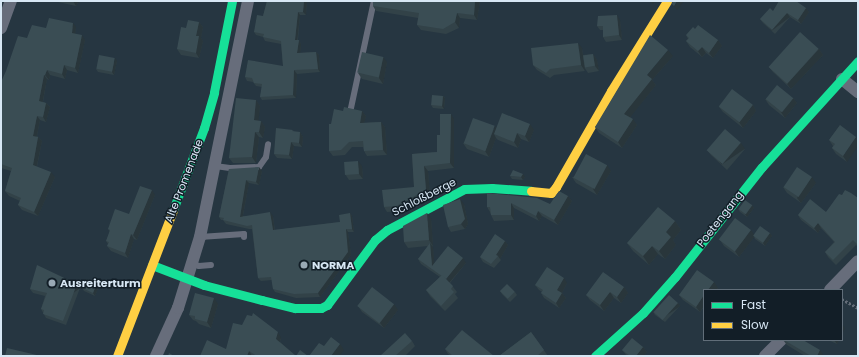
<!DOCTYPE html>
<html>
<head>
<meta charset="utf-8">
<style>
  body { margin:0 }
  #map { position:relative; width:859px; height:357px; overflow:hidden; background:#263641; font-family:Poppins,sans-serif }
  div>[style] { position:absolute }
  .path>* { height:2.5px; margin-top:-1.25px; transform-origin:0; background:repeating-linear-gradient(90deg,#636c77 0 2px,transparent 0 4px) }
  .lane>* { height:6px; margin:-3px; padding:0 3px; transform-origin:3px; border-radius:3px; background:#676d7b }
  .street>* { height:12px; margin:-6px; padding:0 6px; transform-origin:6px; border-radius:6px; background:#676d7b }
  .fast>* { height:9px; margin:-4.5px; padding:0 4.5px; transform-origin:4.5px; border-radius:4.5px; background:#16e098 }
  .slow>* { height:9px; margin:-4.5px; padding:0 4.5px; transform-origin:4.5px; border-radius:4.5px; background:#ffcf43 }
  .wall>* { inset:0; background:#324248 }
  .shaded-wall>* { inset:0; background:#29363b; transform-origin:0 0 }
  .building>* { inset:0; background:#3a4d54; transform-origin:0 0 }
  .dots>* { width:11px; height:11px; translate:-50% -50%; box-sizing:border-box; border:2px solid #121e27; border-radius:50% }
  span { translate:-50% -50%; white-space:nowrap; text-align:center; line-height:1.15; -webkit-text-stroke:3px #121e27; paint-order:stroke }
  .street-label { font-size:11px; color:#d7e7f4 }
  .poi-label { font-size:11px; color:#d7e7f4; font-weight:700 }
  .left { translate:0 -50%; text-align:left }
  .frame { position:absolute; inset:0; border:2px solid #d7e7f4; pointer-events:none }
  .legend { position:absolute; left:703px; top:289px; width:140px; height:52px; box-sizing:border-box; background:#121e27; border:1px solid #616e79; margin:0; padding:5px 7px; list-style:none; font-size:12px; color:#d7e7f4 }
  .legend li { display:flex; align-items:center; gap:8px; height:20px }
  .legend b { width:20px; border:1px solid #616e79 }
</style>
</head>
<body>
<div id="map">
  <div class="path">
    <i style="left:842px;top:299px;width:18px;rotate:29deg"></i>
  </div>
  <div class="lane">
    <i style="left:351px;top:108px;width:109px;rotate:-77.9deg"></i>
    <i style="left:215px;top:166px;width:15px;rotate:8deg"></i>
    <i style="left:230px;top:168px;width:29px;rotate:-2deg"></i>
    <i style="left:259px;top:167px;width:12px;rotate:-55deg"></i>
    <i style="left:266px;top:157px;width:13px;rotate:-81deg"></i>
    <i style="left:200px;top:237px;width:44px;rotate:-3.9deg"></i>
    <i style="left:244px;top:234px;width:3px;rotate:90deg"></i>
    <i style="left:193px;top:264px;width:6px;rotate:18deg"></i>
    <i style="left:199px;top:266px;width:12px;rotate:-5deg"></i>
  </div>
  <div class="street">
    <i style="left:1px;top:28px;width:29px;rotate:-70deg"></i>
    <i style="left:842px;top:79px;width:21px;rotate:39deg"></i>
    <i style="left:830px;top:290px;width:40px;rotate:-46deg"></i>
    <i style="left:156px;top:356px;width:53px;rotate:-65.4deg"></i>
    <i style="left:178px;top:308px;width:74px;rotate:-72.8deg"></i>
    <i style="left:200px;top:237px;width:241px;rotate:-78.5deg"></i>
    <i style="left:765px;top:356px;width:23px;rotate:-45deg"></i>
  </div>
  <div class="fast">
    <i style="left:173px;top:210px;width:88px;rotate:-69.3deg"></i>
    <i style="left:204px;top:128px;width:37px;rotate:-74deg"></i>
    <i style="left:214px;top:92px;width:93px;rotate:-78.8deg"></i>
    <i style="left:152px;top:265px;width:56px;rotate:21deg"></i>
    <i style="left:204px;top:285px;width:60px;rotate:14.5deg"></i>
    <i style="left:262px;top:300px;width:34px;rotate:14deg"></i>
    <i style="left:295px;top:308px;width:26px"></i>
    <i style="left:321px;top:308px;width:7px;rotate:-27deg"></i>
    <i style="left:327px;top:305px;width:81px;rotate:-53.6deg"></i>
    <i style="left:375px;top:240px;width:16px;rotate:-40deg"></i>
    <i style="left:387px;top:230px;width:87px;rotate:-28deg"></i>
    <i style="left:464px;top:189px;width:28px;rotate:-2deg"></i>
    <i style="left:492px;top:188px;width:39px;rotate:4deg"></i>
    <i style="left:595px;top:356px;width:64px;rotate:-41.9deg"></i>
    <i style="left:643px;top:313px;width:48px;rotate:-48.4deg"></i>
    <i style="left:675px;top:277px;width:140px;rotate:-51.7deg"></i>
    <i style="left:762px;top:167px;width:143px;rotate:-47.8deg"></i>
  </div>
  <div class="slow">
    <i style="left:531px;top:191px;width:20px;rotate:6deg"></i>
    <i style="left:551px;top:193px;width:8px;rotate:-50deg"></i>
    <i style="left:556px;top:187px;width:111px;rotate:-60.2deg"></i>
    <i style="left:611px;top:91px;width:106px;rotate:-58.1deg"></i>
    <i style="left:117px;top:356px;width:156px;rotate:-69deg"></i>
  </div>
  <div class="wall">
    <i style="clip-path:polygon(57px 1px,79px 1px,76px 6px,58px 2px)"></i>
    <i style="clip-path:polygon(267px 1px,307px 1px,306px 15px,300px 15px,298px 40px,299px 40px,301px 44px,300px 53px,316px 52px,319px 55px,320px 72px,297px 74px,296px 98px,262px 100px,260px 97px,262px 87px,256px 86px,253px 82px,247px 81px,245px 77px,283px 66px,281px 44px,265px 41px,263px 37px,256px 35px,254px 32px,263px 16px)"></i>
    <i style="clip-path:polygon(373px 1px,480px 1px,477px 20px,460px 18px,459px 28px,446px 34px,421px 30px,417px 25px,418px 18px,376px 11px,373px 6px)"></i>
    <i style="clip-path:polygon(806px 8px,809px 12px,801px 24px,790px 17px,775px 34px,763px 23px,760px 19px,773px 11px)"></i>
    <i style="clip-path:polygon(620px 20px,622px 40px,606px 42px,603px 37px,603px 30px,600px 30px,597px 26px)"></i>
    <i style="clip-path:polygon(199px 22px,203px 27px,201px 38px,203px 41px,199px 58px,181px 55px,177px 49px,186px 28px)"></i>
    <i style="clip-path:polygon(76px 27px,75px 34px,85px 40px,78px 73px,67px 70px,65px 79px,50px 75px,49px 80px,47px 79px,43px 102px,46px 103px,50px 107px,46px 122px,40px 120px,37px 136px,42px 141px,37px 167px,55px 177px,38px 216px,22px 210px,18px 205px,20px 201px,9px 196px,5px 191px,11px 171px,1px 168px,1px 82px,46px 28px)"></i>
    <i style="clip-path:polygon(686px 35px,718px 40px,722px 46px,713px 58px,706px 53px,702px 57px,690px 47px,686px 41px,688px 39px)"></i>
    <i style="clip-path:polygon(582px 48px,583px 55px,593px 54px,597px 60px,599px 71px,588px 73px,584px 67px,585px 71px,554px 75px,550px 78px,537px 70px,533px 65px)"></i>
    <i style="clip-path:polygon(819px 49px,823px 55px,791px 89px,773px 72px,769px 67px)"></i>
    <i style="clip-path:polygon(673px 56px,652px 80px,656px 85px,630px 117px,637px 125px,622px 148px,599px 133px,595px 127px)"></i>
    <i style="clip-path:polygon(117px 61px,114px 75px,98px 72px,96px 69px)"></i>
    <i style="clip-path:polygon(387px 62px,383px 84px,362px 79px,358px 73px)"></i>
    <i style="clip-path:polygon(443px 96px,445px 98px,444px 109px,433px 108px,431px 105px)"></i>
    <i style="clip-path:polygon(793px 98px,797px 103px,785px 118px,769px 105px,765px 99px)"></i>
    <i style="clip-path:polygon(256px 100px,260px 106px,258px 121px,261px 121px,265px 127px,263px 138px,259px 137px,256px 163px,233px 163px,229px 158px)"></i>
    <i style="clip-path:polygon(753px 105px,756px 111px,743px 128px,723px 112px,719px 107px)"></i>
    <i style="clip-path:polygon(343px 111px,362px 111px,366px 116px,364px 123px,381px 122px,385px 127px,387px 155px,367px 156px,364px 151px,363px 147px,352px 147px,345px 155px,333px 156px,329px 151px,331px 124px)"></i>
    <i style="clip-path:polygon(454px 119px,454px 168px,428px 171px,430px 195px,400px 211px,387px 212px,384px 207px,414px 187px,412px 154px,437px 152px,440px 135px)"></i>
    <i style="clip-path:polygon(840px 125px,847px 162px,836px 154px,832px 148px,833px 146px,829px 140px)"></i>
    <i style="clip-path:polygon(496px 128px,534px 130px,529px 142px,521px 139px,518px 148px,498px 140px,496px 138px,489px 157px,467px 149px,463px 143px)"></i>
    <i style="clip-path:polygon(293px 130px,294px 132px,300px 132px,303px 137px,302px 147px,294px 146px,292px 159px,277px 158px,274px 154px)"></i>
    <i style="clip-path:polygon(745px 149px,727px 170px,711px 155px,707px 150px)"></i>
    <i style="clip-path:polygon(362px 166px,363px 179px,349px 180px,345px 174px)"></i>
    <i style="clip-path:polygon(229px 169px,262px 171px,259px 185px,249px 183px,243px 216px,273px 216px,275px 230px,340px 222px,350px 213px,352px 216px,354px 232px,348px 232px,351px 255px,320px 297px,296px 298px,275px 292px,273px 289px,272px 280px,261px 281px,258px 278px,252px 229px,249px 229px,226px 224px,223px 220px,221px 220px,219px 217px)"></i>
    <i style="clip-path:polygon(611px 171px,597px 195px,576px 183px,572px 177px)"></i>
    <i style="clip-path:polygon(510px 176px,525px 177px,523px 180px,512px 179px)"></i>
    <i style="clip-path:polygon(816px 183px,801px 203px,787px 193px,783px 187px)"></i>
    <i style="clip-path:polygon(487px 193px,550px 204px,568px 196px,572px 201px,558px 225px,542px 216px,539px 221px,514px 208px,514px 220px,494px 221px,491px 215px,490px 212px,487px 207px)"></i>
    <i style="clip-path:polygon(155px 195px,137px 240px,134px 239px,128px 258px,111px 251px,107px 246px,108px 244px,106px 241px,110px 232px,108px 229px,129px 214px)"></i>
    <i style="clip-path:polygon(842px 195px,858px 198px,858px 247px,856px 245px,836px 265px,828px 257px,825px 252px,834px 242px,821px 228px,818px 233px,801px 220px,798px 215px,826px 212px)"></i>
    <i style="clip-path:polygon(464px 204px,468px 224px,465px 229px,451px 232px,448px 227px)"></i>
    <i style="clip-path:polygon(752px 205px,754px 208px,747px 217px,740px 212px,738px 209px)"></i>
    <i style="clip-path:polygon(431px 218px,433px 246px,432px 246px,433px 247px,434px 263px,466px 263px,450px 283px,457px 292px,455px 294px,458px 298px,445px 311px,430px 296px,426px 290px,440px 277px,421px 264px,418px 259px,428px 246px,408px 248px,404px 242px)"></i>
    <i style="clip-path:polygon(675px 221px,681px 230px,673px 240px,676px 245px,665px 259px,658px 254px,649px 265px,633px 251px,627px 243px)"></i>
    <i style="clip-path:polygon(770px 233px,772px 236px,765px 246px,755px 239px,754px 237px,739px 257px,724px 246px,720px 240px)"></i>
    <i style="clip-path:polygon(505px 241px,508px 245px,500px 259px,501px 260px,494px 268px,483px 262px,480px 257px)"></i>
    <i style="clip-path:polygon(97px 283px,99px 286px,95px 296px,84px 291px,82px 288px)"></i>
    <i style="clip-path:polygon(567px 283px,562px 293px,566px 298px,559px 308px,544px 298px,541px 293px,542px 292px,539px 290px,535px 285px)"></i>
    <i style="clip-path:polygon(77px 284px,80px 288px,66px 325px,46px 318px,41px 309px,45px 296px,33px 293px,30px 289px)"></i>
    <i style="clip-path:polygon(624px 287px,628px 293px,621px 303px,614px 298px,604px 311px,590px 300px,586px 295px)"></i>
    <i style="clip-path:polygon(718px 288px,700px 312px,683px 300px,679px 295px)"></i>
    <i style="clip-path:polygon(500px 291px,515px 292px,517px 295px,510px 302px,502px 294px)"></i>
    <i style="clip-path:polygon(678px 303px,680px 306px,665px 322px,655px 315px,653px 312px)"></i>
    <i style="clip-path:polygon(218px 304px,211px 328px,199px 324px,196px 321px,193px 320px,189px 315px)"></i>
    <i style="clip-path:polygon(358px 306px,398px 310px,384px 328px,362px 312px)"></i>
    <i style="clip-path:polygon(531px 332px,548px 356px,499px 356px)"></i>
    <i style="clip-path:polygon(281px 338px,280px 342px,296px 356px,308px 356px,200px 356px,226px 349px)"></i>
    <i style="clip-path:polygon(783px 340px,803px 340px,824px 356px,805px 356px,787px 345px)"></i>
    <i style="clip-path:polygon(828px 340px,839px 340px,837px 344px)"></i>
    <i style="clip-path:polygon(412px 341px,415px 346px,405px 356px,380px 356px)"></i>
    <i style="clip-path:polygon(643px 347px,647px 352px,644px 356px,627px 356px,622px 350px)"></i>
    <i style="clip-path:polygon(445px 349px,494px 356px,451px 356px,448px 354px)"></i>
  </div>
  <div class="shaded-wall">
    <i style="clip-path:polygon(73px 1px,79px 1px,76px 6px)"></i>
    <i style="clip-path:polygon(304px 1px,307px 1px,306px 15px,303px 12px)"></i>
    <i style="clip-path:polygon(475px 1px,480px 1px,477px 20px,474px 15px)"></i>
    <i style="clip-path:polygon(651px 1px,655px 1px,653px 4px)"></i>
    <i style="clip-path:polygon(677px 1px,684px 1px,677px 10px,674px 6px)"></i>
    <i style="clip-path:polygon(806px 8px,809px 12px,801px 24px,798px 20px)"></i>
    <i style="clip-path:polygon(298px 12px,300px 15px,297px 43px,295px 40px)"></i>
    <i style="clip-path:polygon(457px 13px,460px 18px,459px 28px,455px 22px)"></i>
    <i style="left:787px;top:13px;width:5px;height:23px;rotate:53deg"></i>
    <i style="clip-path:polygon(617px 15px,620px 20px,622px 40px,619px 35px)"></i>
    <i style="clip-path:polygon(199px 22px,203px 27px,201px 38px,203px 41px,199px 58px,196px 53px,196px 36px)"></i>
    <i style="clip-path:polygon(73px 23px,76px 27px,75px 38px,72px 33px)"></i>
    <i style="clip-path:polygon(82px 35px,85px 40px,78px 73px,75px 68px)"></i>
    <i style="clip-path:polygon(299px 40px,301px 44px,300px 57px,297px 53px)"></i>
    <i style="clip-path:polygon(718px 40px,722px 46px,713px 58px,709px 53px)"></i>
    <i style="clip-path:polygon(578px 43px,582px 48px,585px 71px,581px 65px)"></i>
    <i style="clip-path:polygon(702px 47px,706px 53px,702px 57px,698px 51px)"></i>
    <i style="clip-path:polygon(819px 49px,823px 55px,791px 89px,787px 84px)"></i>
    <i style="clip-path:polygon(668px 50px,673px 56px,652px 80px,656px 85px,628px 120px,624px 114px,647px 75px)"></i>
    <i style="clip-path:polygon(316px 52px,319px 55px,320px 72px,318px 69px)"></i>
    <i style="clip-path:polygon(593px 54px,597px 60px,599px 71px,595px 66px)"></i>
    <i style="clip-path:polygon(383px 57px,387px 62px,383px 84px,379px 78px)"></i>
    <i style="clip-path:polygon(115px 58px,117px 61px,114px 75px,112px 72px)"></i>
    <i style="clip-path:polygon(64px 65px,67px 70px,65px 79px,62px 74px)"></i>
    <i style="clip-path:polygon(47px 70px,50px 75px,49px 80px,45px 75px)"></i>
    <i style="clip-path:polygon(294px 70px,297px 74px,296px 98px,293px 95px)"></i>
    <i style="clip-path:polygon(44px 75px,47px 79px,42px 105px,39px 101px)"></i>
    <i style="clip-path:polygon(443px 96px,445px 98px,444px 109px,442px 106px)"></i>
    <i style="clip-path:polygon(793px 98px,797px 103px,785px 118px,781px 112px)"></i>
    <i style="clip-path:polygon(256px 100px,260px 106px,258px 126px,254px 120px)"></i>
    <i style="clip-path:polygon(46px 103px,50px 107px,46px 122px,43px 117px)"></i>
    <i style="clip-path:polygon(753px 105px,756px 111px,743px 128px,739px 122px)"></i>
    <i style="clip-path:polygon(362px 111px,366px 116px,363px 128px,360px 123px)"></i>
    <i style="clip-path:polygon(451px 114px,454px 119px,454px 168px,450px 163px)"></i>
    <i style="clip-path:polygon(37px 116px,40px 120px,36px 140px,33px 136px)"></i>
    <i style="clip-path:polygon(633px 119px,637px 125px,622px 148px,618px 142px)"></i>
    <i style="clip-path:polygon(261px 121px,265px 127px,263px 138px,259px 132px)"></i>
    <i style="clip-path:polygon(381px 122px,385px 127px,387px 155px,383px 150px)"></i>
    <i style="clip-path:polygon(530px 124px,534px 130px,529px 142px,525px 136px)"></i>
    <i style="clip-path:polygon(495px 126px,499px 131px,494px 134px,496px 138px,489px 157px,485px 151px)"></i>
    <i style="clip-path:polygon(255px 132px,259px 137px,256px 163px,252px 157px)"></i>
    <i style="clip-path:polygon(300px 132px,303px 137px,302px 147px,299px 143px)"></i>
    <i style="clip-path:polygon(517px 133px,521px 139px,518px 148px,514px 142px)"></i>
    <i style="clip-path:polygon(38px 137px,42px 141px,36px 170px,33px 165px)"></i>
    <i style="clip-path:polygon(856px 137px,858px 139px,858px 146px,847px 162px,843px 156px)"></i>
    <i style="clip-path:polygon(291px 142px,294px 146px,292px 159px,289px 155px)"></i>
    <i style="left:741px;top:143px;width:7px;height:28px;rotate:56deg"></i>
    <i style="clip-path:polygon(358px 161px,362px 166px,363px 179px,359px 174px)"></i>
    <i style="clip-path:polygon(607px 165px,611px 171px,597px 195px,593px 189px)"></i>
    <i style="clip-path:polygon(424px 166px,428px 171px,430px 195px,426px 190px)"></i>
    <i style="clip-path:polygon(259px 167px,262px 171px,259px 185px,256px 182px)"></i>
    <i style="clip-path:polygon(51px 172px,55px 177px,38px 216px,34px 212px)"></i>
    <i style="clip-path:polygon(523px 174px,525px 177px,523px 180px,521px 177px)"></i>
    <i style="clip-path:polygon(812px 177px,816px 183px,801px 203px,797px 198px)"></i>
    <i style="clip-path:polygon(246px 180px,249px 183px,242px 220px,240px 217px)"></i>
    <i style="clip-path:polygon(152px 190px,155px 195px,137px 240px,133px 235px)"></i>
    <i style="clip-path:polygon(568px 196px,572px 201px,558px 225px,554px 220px)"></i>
    <i style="clip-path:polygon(460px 199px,464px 204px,468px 224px,465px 229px,461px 224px)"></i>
    <i style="clip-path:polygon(511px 203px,514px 208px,514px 220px,511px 215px)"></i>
    <i style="clip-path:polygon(752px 205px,754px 208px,747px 217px,745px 214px)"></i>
    <i style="clip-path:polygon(538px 211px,542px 216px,539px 221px,536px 216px)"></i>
    <i style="clip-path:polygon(270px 212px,273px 216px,275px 233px,273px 230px)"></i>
    <i style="clip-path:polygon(350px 213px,352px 216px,354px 232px,352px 229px)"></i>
    <i style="clip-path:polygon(427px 213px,431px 218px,433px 246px,429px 240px)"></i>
    <i style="clip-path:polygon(675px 221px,681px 230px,673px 240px,676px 245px,665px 259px,659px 251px,666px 232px)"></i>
    <i style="clip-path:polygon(818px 223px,821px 228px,818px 233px,814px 228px)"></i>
    <i style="clip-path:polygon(346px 229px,348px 232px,351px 255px,320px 297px,318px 293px)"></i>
    <i style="clip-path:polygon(751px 230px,755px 236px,739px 257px,735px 251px)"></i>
    <i style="clip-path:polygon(770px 233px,772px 236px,765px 246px,763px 243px)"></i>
    <i style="clip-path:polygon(131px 234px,134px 239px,128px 258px,125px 253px)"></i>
    <i style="clip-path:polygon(505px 241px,508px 245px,500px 259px,498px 256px,496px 255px)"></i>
    <i style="clip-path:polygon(430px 243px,433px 247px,435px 271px,432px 266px)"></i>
    <i style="clip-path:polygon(652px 246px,658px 254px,649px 265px,643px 256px)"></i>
    <i style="clip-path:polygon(463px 258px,466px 263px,449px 283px,446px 279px)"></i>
    <i style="clip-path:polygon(564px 278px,567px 283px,561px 295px,562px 293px,566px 298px,559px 308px,556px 303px,557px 290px)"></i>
    <i style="clip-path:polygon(714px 282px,718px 288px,716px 290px,708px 290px)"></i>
    <i style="clip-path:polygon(97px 283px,99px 286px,95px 296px,93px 293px)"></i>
    <i style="left:77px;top:284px;width:5px;height:40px;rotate:53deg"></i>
    <i style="clip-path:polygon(624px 287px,628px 293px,621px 303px,617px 297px)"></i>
    <i style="clip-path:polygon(610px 292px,614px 298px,604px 311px,600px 305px)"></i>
    <i style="clip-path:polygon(704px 295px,704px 306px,700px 312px,696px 307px)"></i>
    <i style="clip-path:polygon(214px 298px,218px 304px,211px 328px,207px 322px)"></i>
    <i style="left:678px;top:303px;width:4px;height:22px;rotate:56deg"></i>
    <i style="clip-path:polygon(394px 304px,398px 310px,384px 328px,380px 323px)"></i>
    <i style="clip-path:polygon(842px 324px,845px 328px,842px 334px)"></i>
    <i style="clip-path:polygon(278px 332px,281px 338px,279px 344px,276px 339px)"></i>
    <i style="clip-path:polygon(834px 340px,839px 340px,837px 344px)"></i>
    <i style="clip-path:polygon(340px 344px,344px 350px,339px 356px,331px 356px)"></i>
    <i style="clip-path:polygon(643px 347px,647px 352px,644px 356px,636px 356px)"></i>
    <i style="clip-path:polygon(820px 350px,824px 356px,817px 356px)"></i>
    <i style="clip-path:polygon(249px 351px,252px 356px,247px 356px)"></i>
  </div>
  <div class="building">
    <i style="clip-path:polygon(267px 1px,304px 1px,303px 12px,298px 12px,295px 40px,299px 40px,297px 53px,316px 52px,318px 69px,294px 70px,293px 95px,260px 97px,262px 84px,254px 83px,252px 78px,245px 77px,248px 60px,283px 66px,281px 41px,263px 37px,264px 34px,254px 32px,257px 15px,263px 16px)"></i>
    <i style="clip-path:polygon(373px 1px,475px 1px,474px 15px,457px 13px,455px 22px,443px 29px,417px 25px,419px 13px,373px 6px)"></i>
    <i style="clip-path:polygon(673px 1px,677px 1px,674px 6px,672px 4px)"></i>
    <i style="clip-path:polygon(779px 1px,796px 1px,806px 8px,798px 20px,787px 13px,772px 30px,760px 19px,770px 8px,773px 11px)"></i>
    <i style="clip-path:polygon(617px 15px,619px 35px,603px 37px,603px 26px,597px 26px,598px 16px)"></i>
    <i style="clip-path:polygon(49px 18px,73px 23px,72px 33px,82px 35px,75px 68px,64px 65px,62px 74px,47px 70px,45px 75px,44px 75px,39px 101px,46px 103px,43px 117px,37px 116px,33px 136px,38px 137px,33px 165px,51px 172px,34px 212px,18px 205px,21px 198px,5px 191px,12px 168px,1px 164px,1px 82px,6px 71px,18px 36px,27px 38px,32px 25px,46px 28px)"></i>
    <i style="clip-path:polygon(188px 20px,199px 22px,196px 36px,199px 36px,196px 53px,177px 49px,181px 27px,186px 28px)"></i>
    <i style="clip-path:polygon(698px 25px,718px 40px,709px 53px,702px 47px,698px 51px,686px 41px,689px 38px,686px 35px,693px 27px,695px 29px)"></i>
    <i style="left:800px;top:32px;width:25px;height:47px;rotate:42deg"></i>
    <i style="clip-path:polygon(650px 35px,668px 50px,647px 75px,652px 79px,624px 114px,633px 119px,618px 142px,595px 127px)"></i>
    <i style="clip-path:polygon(578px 43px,581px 65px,550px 69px,546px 73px,533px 65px,531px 48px)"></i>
    <i style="left:362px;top:52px;width:22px;height:21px;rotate:13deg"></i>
    <i style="left:593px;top:54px;width:12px;height:10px;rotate:81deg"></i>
    <i style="left:99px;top:55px;width:16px;height:14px;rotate:11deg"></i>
    <i style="left:777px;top:85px;width:21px;height:18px;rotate:39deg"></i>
    <i style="left:732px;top:89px;width:26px;height:22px;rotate:37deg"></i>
    <i style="left:432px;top:95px;width:11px;height:10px;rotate:5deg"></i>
    <i style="clip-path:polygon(236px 98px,256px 100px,254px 120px,261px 121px,259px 132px,255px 132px,252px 157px,229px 158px)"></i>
    <i style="clip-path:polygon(344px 107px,362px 111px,360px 123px,381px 122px,383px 150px,364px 151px,363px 141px,349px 142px,341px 150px,329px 151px,329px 124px,331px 124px,334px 109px,343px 111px)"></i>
    <i style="clip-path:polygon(502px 113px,530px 124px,525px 136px,517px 133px,514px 142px,494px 134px)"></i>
    <i style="clip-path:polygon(440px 114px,451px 114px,450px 163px,424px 166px,426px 190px,396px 206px,384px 207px,382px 190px,414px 187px,412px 154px,437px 152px,437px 135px,440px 135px)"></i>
    <i style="left:473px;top:118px;width:23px;height:27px;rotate:20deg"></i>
    <i style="clip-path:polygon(840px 125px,856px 137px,843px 156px,832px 148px,835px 144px,829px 140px)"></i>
    <i style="clip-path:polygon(276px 128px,293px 130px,292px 131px,300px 132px,299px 143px,291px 142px,289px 155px,274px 154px)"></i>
    <i style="left:725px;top:129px;width:21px;height:28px;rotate:41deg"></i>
    <i style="left:586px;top:154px;width:24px;height:27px;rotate:28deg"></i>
    <i style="left:358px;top:161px;width:13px;height:14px;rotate:86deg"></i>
    <i style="clip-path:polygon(259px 167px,256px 182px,246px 180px,240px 217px,270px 212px,273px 230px,340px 222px,339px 215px,350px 213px,352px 229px,346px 229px,348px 252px,318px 293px,294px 294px,273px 289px,271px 277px,258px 278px,252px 225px,247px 226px,223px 220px,224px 218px,219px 217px,229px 169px)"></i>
    <i style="left:797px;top:167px;width:18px;height:24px;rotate:34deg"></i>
    <i style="clip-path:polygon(513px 170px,523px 174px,521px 177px,510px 176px)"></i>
    <i style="clip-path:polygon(140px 186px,152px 190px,133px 235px,131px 234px,125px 253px,107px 246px,109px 242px,106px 241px,110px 230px,108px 229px,115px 209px,129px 214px)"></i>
    <i style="clip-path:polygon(845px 190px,851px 193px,858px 198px,858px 245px,853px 240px,833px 260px,825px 252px,835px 242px,818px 223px,814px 228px,798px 215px,810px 199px,826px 212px,839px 194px,842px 195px)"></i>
    <i style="clip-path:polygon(559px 191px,568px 196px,554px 220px,538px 211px,536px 216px,511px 203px,511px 215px,491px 215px,490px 207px,487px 207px,487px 193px,537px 198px,550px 204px)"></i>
    <i style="clip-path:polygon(460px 199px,465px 219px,461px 224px,448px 227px,443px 205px)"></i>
    <i style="left:745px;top:200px;width:9px;height:11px;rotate:36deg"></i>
    <i style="clip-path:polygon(658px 207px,675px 221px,666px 232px,671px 237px,659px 251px,652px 246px,643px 256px,627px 243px)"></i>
    <i style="clip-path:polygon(427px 213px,429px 240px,404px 242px,403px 226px)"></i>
    <i style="left:735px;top:218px;width:20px;height:27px;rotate:37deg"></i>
    <i style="left:760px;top:226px;width:12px;height:12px;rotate:35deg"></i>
    <i style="clip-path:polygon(495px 234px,505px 241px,496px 255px,498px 256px,491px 264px,480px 257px)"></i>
    <i style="clip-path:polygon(430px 243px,432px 266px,448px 246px,463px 258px,446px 279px,418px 259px)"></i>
    <i style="clip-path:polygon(37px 265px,77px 284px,63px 321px,43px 314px,44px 310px,41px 309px,47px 293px,30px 289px)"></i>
    <i style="clip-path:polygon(547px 267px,564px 278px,557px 290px,562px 293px,556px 303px,541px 293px,543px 290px,535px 285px)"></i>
    <i style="clip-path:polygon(697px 270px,714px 282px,708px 290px,704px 290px,704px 295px,696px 307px,679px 295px)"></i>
    <i style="clip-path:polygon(603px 272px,624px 287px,617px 297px,610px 292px,600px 305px,586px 295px)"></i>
    <i style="clip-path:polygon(442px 275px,453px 286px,451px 289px,454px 292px,441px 306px,426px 290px)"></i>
    <i style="clip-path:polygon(85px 279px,97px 283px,93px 293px,82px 288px)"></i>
    <i style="left:507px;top:284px;width:11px;height:10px;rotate:45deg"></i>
    <i style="left:372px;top:287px;width:28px;height:24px;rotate:38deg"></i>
    <i style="clip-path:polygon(195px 293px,214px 298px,207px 322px,195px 319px,195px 316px,189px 315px)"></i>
    <i style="left:669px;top:295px;width:12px;height:23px;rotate:42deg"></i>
    <i style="clip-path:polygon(253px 313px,278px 332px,276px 339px,296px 356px,300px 350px,308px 356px,257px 356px,249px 351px,247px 356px,200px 356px,207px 340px,226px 349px,233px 323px,242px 325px,247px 315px,252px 316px)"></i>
    <i style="clip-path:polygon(462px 330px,494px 356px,453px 356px,445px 349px)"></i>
    <i style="clip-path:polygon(531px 332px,544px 350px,537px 356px,499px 356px)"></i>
    <i style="clip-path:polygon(405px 333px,412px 341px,395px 356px,380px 356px)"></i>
    <i style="clip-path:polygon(331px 337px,340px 344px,331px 356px,309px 356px,319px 343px,324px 346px)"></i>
    <i style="clip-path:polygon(632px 338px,643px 347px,636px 356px,630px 356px,622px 350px)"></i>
    <i style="clip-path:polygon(784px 340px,803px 340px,820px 350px,817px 356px,811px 356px)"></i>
    <i style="clip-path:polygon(7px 348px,41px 356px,5px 356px)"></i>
    <i style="clip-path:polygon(169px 353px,174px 356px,168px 356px)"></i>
  </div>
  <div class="dots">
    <i style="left:304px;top:265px;background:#99a9b5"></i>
    <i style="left:52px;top:283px;background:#99a9b5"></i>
  </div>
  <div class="street-label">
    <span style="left:184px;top:181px;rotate:-69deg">Alte Promenade</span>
    <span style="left:424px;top:197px;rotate:-27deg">Schloßberge</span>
    <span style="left:720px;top:219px;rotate:-52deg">Poetengang</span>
  </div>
  <div class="poi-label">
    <span class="left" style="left:312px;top:265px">NORMA</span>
    <span class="left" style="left:60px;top:283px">Ausreiterturm</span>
  </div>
  <div class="frame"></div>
  <ul class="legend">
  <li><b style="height:5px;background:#16e098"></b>Fast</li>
  <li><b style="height:5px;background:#ffcf43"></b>Slow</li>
  </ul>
</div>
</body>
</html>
